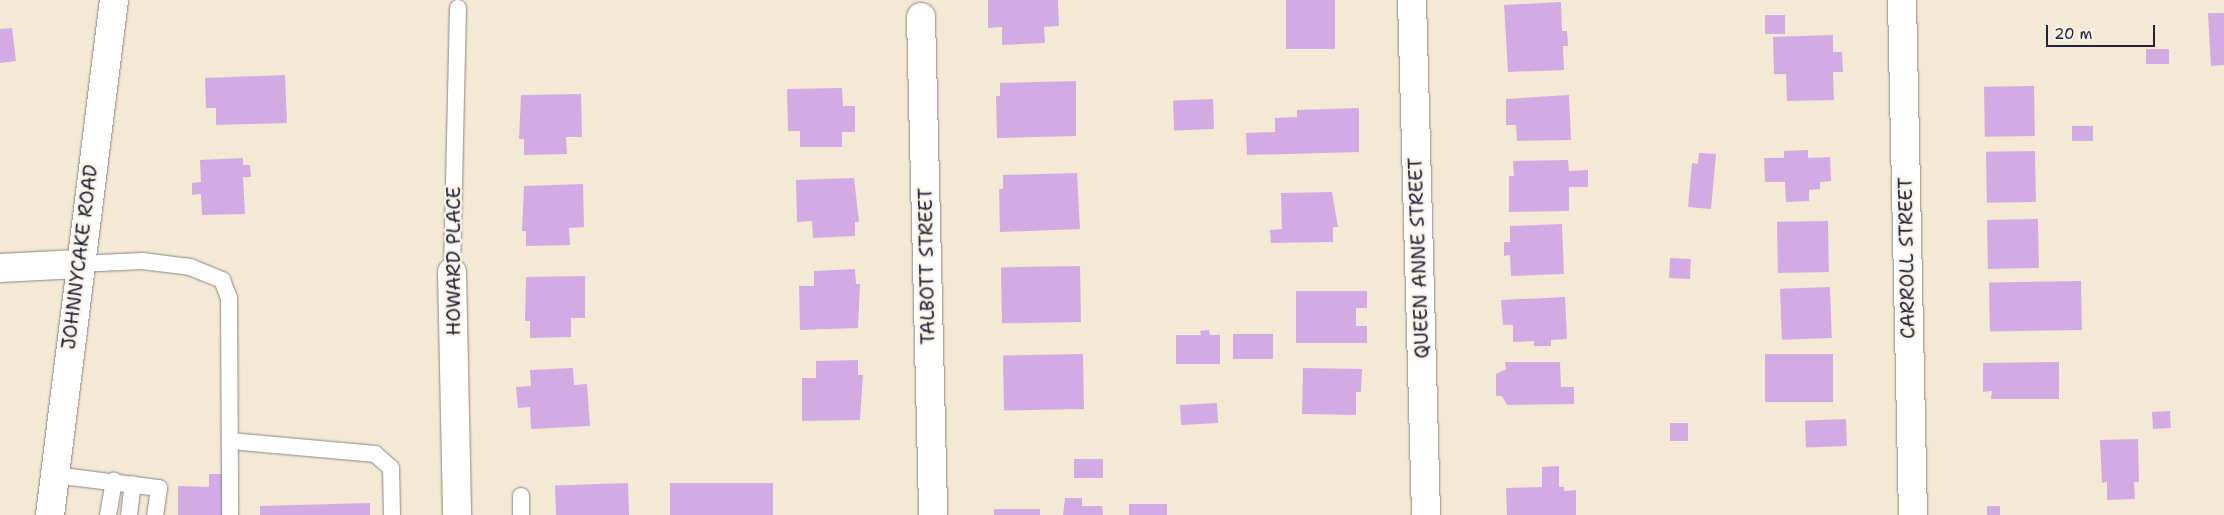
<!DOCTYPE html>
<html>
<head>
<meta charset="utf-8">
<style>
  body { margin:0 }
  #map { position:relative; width:2224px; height:515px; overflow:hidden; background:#f4e9d4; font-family:"Shantell Sans",sans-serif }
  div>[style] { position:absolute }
  .building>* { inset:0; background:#d3abe4; transform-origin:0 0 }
  .roads { filter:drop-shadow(0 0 1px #8b8688) drop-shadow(0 0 1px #8b8688) }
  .service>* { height:16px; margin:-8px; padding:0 8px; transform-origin:8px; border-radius:8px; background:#fff }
  .minor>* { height:28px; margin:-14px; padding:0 14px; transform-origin:14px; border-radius:14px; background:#fff }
  .secondary>* { height:28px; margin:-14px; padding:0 14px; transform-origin:14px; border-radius:14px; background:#fff }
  span { translate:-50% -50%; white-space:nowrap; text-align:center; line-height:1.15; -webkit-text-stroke:5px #f7f3e8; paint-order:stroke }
  .street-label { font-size:19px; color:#22223b }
  .scale { position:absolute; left:2046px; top:25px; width:109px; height:22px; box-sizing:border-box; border:2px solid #22223b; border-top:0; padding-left:6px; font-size:15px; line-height:18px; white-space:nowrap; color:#22223b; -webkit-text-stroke:4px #f7f3e8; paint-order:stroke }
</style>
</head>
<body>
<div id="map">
  <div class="building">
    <i style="clip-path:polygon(988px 0,1058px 0,1059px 26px,1044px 27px,1045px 43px,1002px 45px,1002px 27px,988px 28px)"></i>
    <i style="left:1286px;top:0;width:49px;height:49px"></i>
    <i style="clip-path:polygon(1561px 2px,1562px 31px,1567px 31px,1568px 46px,1563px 46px,1564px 70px,1508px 72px,1504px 5px)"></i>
    <i style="clip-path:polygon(2208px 13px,2224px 13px,2224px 65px,2211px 66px)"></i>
    <i style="left:1765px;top:15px;width:20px;height:19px"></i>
    <i style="clip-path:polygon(12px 28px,16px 61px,0 63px,0 29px)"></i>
    <i style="clip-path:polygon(1833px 35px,1833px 52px,1842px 52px,1843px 72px,1833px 72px,1834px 100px,1787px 101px,1786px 74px,1774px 74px,1773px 37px)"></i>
    <i style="left:2169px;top:49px;width:15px;height:23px;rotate:90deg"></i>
    <i style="clip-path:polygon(285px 75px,287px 123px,216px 125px,216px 108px,206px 108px,205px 78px)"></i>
    <i style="clip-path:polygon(1076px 81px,1076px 136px,997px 138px,996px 96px,1000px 96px,1000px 83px)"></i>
    <i style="left:2034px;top:86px;width:50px;height:50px;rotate:89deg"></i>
    <i style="clip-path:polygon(842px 88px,843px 106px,855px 106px,855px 132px,842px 132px,842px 147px,800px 147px,800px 131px,788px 131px,787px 89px)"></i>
    <i style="clip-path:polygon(581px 94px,582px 137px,566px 137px,567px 154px,524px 155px,524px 139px,519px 139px,521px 95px)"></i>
    <i style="clip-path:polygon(1569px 95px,1571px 140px,1517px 141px,1516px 125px,1506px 125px,1506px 99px)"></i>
    <i style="left:1213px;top:99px;width:30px;height:40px;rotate:88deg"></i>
    <i style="clip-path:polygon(1359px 108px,1359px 152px,1247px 155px,1246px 133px,1275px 132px,1275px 118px,1297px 117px,1297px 110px)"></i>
    <i style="left:2093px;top:126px;width:15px;height:21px;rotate:90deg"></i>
    <i style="clip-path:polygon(1808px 150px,1808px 158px,1830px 157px,1831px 181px,1820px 182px,1820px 189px,1809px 190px,1809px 201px,1786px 202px,1785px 182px,1765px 182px,1764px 158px,1784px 158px,1784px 151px)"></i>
    <i style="left:2035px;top:151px;width:51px;height:49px;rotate:89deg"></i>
    <i style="clip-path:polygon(1699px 153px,1716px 154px,1711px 209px,1688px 207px,1692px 163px,1698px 164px)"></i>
    <i style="clip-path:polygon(243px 158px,243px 165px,250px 165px,251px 177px,243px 177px,245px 214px,202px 215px,201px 194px,192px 195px,192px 183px,201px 182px,200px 160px)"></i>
    <i style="clip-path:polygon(1568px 160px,1569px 171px,1588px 170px,1588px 187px,1569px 187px,1569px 211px,1509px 212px,1509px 176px,1514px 176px,1513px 161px)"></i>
    <i style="clip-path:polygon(1077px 173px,1080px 229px,1000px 232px,999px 189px,1003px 189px,1003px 175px)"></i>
    <i style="clip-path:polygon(854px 178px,859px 222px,855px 222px,855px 236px,813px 238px,812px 221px,797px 222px,796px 180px)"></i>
    <i style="clip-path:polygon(583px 184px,584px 227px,569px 228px,570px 245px,526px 246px,526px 231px,522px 231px,524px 186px)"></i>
    <i style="clip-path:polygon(1332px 192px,1338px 227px,1333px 227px,1333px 242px,1271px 243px,1270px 230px,1282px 229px,1281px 193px)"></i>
    <i style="left:2038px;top:219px;width:49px;height:51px;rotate:89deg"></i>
    <i style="left:1828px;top:221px;width:51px;height:51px;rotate:89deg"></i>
    <i style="clip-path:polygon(1562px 224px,1564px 274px,1511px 276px,1510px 255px,1504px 256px,1504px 242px,1510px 242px,1510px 226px)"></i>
    <i style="left:1670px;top:258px;width:21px;height:20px;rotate:3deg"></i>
    <i style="left:1080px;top:266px;width:56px;height:79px;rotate:89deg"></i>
    <i style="clip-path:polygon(855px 269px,856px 284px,860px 284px,858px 328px,800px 330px,799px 286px,814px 286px,814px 271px)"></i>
    <i style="clip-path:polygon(585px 276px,585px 318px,571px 318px,571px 337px,530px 338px,530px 321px,525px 321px,526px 277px)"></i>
    <i style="left:2081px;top:281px;width:49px;height:92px;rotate:89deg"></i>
    <i style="left:1830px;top:287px;width:51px;height:50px;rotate:88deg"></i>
    <i style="clip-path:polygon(1296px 291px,1367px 291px,1367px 308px,1356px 308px,1356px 326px,1367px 326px,1367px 343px,1296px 343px)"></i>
    <i style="clip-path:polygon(1565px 297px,1567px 339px,1551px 340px,1551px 346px,1534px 346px,1534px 341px,1513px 342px,1513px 325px,1503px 325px,1501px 300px)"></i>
    <i style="clip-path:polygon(1209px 330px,1210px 335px,1220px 335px,1220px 364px,1176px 364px,1176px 335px,1201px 335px,1200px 331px)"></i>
    <i style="left:1233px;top:334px;width:40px;height:25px"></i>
    <i style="left:1083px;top:354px;width:55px;height:80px;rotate:89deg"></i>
    <i style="left:1833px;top:354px;width:48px;height:68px;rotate:90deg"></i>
    <i style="clip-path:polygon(858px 360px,858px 375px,863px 375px,860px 420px,802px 421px,802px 378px,816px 378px,816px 361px)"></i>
    <i style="clip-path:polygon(1505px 362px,1560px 362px,1561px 387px,1574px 387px,1574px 404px,1507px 405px,1502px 396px,1496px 396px,1496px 374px,1506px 369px)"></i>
    <i style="clip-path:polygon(2059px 362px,2059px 399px,1991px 399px,1992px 391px,1983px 392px,1983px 363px)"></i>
    <i style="clip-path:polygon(573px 368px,574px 385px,587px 384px,590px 426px,531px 429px,530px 407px,518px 408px,516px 387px,531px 386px,530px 370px)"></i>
    <i style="clip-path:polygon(1303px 368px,1362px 369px,1361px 392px,1356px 392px,1356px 415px,1302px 414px)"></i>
    <i style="left:1217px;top:403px;width:20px;height:37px;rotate:87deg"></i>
    <i style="left:2170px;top:411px;width:17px;height:18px;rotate:87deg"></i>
    <i style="left:1846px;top:419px;width:27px;height:41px;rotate:88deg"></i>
    <i style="left:1688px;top:423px;width:18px;height:18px;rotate:90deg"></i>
    <i style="clip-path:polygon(2138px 439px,2139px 482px,2134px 482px,2135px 499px,2107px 500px,2107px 482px,2102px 483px,2100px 440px)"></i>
    <i style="left:1074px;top:459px;width:29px;height:19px"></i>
    <i style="clip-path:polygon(1559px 466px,1559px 487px,1564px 487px,1564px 491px,1576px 490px,1576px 515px,1507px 515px,1506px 488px,1542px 487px,1542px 467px)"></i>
    <i style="clip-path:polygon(209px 474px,222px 474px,225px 515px,178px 515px,178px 486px,209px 487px)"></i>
    <i style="left:628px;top:483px;width:32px;height:73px;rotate:88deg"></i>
    <i style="left:773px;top:483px;width:32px;height:103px;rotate:90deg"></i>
    <i style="clip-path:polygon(1065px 498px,1082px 498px,1082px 506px,1102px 506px,1103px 515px,1063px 515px)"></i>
    <i style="clip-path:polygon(370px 503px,370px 515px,260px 515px,260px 506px)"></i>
    <i style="left:1167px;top:504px;width:11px;height:38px;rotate:90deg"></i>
    <i style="left:2000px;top:506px;width:9px;height:13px;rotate:90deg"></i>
    <i style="left:994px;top:509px;width:46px;height:6px"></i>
  </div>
  <div class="roads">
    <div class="service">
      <i style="left:78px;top:264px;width:64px;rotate:-2.7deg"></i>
      <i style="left:142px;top:261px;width:48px;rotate:7.1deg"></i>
      <i style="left:190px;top:267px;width:35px;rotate:22deg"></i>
      <i style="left:222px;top:280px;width:19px;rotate:69deg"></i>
      <i style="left:229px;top:298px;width:217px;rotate:89.7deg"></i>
      <i style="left:452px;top:272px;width:264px;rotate:-88.7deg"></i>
      <i style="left:230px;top:441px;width:146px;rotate:5.1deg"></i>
      <i style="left:375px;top:454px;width:21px;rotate:41deg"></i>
      <i style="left:391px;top:468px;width:47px;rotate:88.8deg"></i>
      <i style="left:54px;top:475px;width:106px;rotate:7.1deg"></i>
      <i style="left:159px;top:488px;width:27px;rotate:98deg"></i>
      <i style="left:521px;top:496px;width:19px;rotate:90deg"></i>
      <i style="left:108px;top:515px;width:35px;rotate:-80deg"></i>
      <i style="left:129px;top:515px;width:31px;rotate:-83deg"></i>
    </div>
    <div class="minor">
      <i style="left:1412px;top:0;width:515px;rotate:88.44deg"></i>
      <i style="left:1902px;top:0;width:515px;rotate:88.78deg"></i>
      <i style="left:921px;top:17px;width:498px;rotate:88.6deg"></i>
      <i style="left:0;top:268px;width:78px;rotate:-2.9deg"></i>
      <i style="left:452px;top:272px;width:243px;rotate:88.8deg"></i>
    </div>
    <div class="secondary">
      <i style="left:50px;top:515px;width:519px;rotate:-82.92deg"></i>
    </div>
  </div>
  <div class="street-label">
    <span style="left:80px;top:257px;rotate:-83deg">JOHNNYCAKE ROAD</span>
    <span style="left:1419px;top:258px;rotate:-92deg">QUEEN ANNE STREET</span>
    <span style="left:1907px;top:258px;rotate:-91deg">CARROLL STREET</span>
    <span style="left:454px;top:261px;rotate:-90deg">HOWARD PLACE</span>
    <span style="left:927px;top:266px;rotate:-91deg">TALBOTT STREET</span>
  </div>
  <div class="scale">20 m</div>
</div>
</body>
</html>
